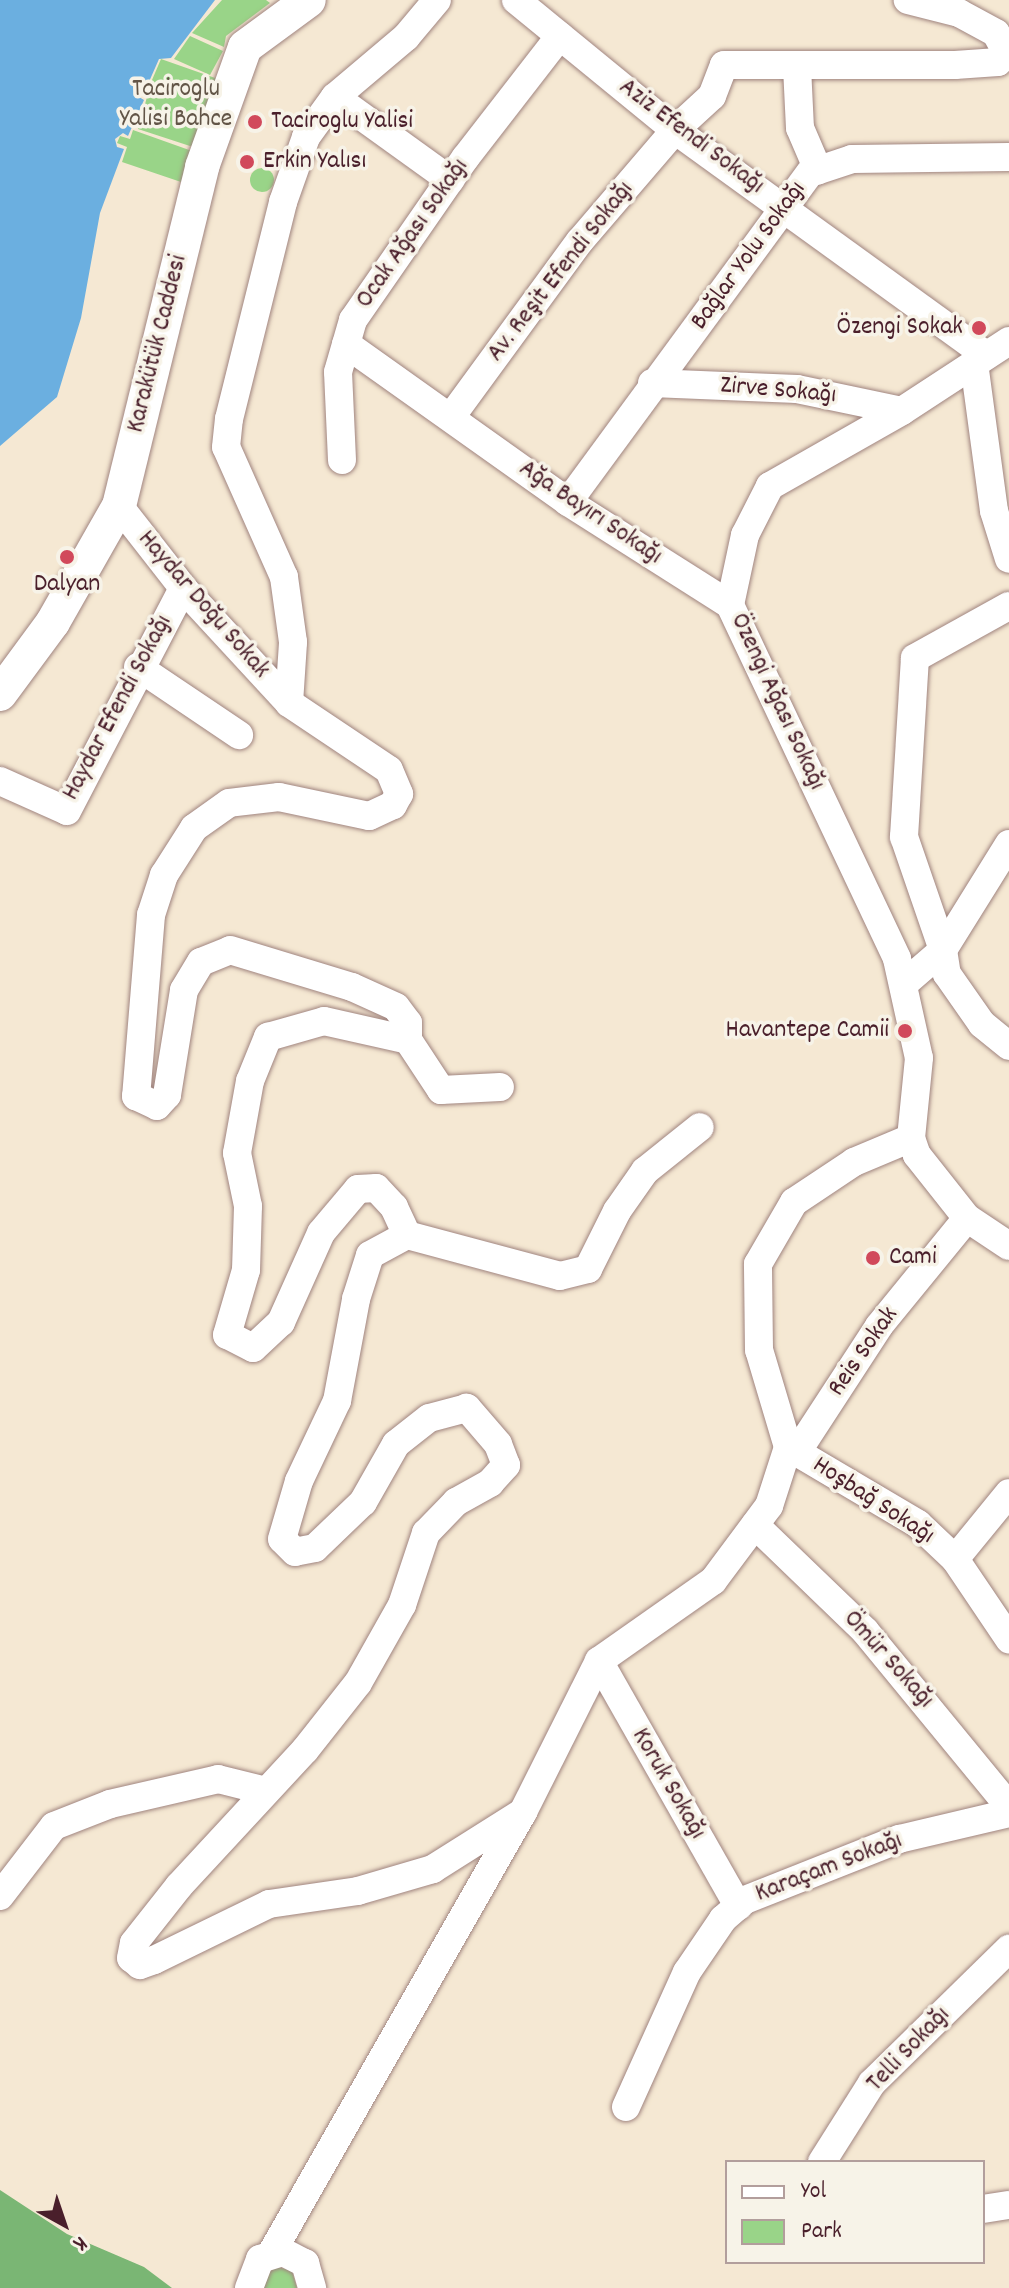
<!DOCTYPE html>
<html>
<head>
<meta charset="utf-8">
<style>
  body { margin:0 }
  #map { position:relative; width:1009px; height:2288px; overflow:hidden; background:#f5e8d3; font-family:Dekko,sans-serif }
  div>[style] { position:absolute }
  .green>* { inset:0; background:#99d488 }
  .round { border-radius:50% }
  .forest>* { inset:0; background:#7ab674 }
  .water>* { inset:0; background:#6bafe0 }
  .roads { filter:drop-shadow(0 0 2px #a0847f) drop-shadow(0 0 2px #a0847f) }
  .minor>* { height:28px; margin:-14px; padding:0 14px; transform-origin:14px; border-radius:14px; background:#fff }
  .major>* { height:34px; margin:-17px; padding:0 17px; transform-origin:17px; border-radius:17px; background:#fff }
  .dots>* { width:22px; height:22px; translate:-50% -50%; box-sizing:border-box; border:4px solid #f7f3e8; border-radius:50% }
  span { translate:-50% -50%; white-space:nowrap; text-align:center; line-height:1.15; -webkit-text-stroke:7px #f7f3e8; paint-order:stroke }
  .park-label { font-size:26px; color:#625547 }
  .poi-label { font-size:26px; color:#4a1f2b }
  .left { translate:0 -50%; text-align:left }
  .right { translate:-100% -50%; text-align:right }
  .street-label { font-size:26px; color:#4a1f2b }
  .legend { position:absolute; left:725px; top:2160px; width:260px; height:104px; box-sizing:border-box; background:#f7f3e8; border:2px solid #b29e9c; margin:0; padding:10px 14px; list-style:none; font-size:24px; color:#4a1f2b }
  .legend li { display:flex; align-items:center; gap:16px; height:40px }
  .legend b { width:40px; border:2px solid #b29e9c }
  .north { position:absolute; left:24px; top:2184px; width:80px; height:80px; -webkit-text-stroke:6px #f7f3e8; paint-order:stroke; rotate:140deg; font-size:22px; font-weight:700; line-height:32px; text-align:center; color:#4a1f2b }
  .north::after { content:''; display:block; margin:auto; width:28px; height:36px; background:#4a1f2b; clip-path:polygon(50% 0,100% 100%,50% 72%,0 100%) }
</style>
</head>
<body>
<div id="map">
  <div class="green">
    <i style="clip-path:polygon(222px 0,266px 0,270px 3px,226px 36px,224px 47px,192px 33px)"></i>
    <i style="clip-path:polygon(190px 36px,223px 51px,210px 75px,174px 59px)"></i>
    <i style="clip-path:polygon(161px 59px,218px 79px,193px 147px,138px 129px,147px 97px,141px 94px,143px 87px,149px 87px)"></i>
    <i style="clip-path:polygon(133px 130px,192px 151px,181px 182px,122px 162px,127px 147px,117px 143px,120px 136px,130px 139px)"></i>
    <i class="round" style="left:250px;top:168px;width:24px;height:24px"></i>
    <i style="clip-path:polygon(278px 2267px,292px 2271px,297px 2288px,262px 2288px,271px 2269px)"></i>
  </div>
  <div class="forest">
    <i style="clip-path:polygon(0 2190px,67px 2234px,144px 2267px,172px 2288px,0 2288px)"></i>
  </div>
  <div class="water">
    <i style="clip-path:polygon(0 0,215px 0,171px 58px,159px 59px,148px 84px,141px 85px,139px 97px,144px 100px,128px 136px,123px 133px,115px 139px,117px 147px,124px 149px,100px 213px,81px 318px,57px 397px,0 446px)"></i>
  </div>
  <div class="roads">
    <div class="minor">
      <i style="left:516px;top:0;width:205px;rotate:39.3deg"></i>
      <i style="left:675px;top:130px;width:384px;rotate:35.9deg"></i>
      <i style="left:797px;top:67px;width:61px;rotate:87.2deg"></i>
      <i style="left:800px;top:128px;width:46px;rotate:66.8deg"></i>
      <i style="left:335px;top:97px;width:142px;rotate:35.8deg"></i>
      <i style="left:1009px;top:341px;width:128px;rotate:146.8deg"></i>
      <i style="left:902px;top:411px;width:152px;rotate:150.4deg"></i>
      <i style="left:770px;top:486px;width:55px;rotate:117deg"></i>
      <i style="left:745px;top:535px;width:72px;rotate:102.1deg"></i>
      <i style="left:730px;top:605px;width:391px;rotate:64.7deg"></i>
      <i style="left:897px;top:959px;width:101px;rotate:77.5deg"></i>
      <i style="left:919px;top:1058px;width:80px;rotate:95.7deg"></i>
      <i style="left:911px;top:1138px;width:18px;rotate:71deg"></i>
      <i style="left:917px;top:1155px;width:80px;rotate:51.6deg"></i>
      <i style="left:967px;top:1218px;width:50px;rotate:33.7deg"></i>
      <i style="left:346px;top:344px;width:272px;rotate:35.4deg"></i>
      <i style="left:568px;top:502px;width:192px;rotate:32.4deg"></i>
      <i style="left:974px;top:363px;width:149px;rotate:82.3deg"></i>
      <i style="left:994px;top:511px;width:50px;rotate:72.6deg"></i>
      <i style="left:652px;top:383px;width:145px;rotate:2.4deg"></i>
      <i style="left:797px;top:389px;width:107px;rotate:11.8deg"></i>
      <i style="left:451px;top:417px;width:218px;rotate:-53.8deg"></i>
      <i style="left:580px;top:241px;width:146px;rotate:-49.4deg"></i>
      <i style="left:675px;top:130px;width:50px;rotate:-42.6deg"></i>
      <i style="left:712px;top:96px;width:33px;rotate:-69deg"></i>
      <i style="left:724px;top:65px;width:231px"></i>
      <i style="left:955px;top:65px;width:43px;rotate:-4deg"></i>
      <i style="left:998px;top:62px;width:13px;rotate:-51deg"></i>
      <i style="left:1006px;top:52px;width:21px;rotate:-118deg"></i>
      <i style="left:996px;top:33px;width:42px;rotate:-151.6deg"></i>
      <i style="left:959px;top:13px;width:53px;rotate:-165.7deg"></i>
      <i style="left:342px;top:460px;width:88px;rotate:-92.6deg"></i>
      <i style="left:338px;top:372px;width:54px;rotate:-73.9deg"></i>
      <i style="left:353px;top:320px;width:198px;rotate:-55.3deg"></i>
      <i style="left:466px;top:157px;width:153px;rotate:-52.2deg"></i>
      <i style="left:568px;top:502px;width:408px;rotate:-53.7deg"></i>
      <i style="left:810px;top:173px;width:44px;rotate:-18.4deg"></i>
      <i style="left:852px;top:159px;width:157px;rotate:-0.7deg"></i>
      <i style="left:119px;top:506px;width:104px;rotate:52deg"></i>
      <i style="left:183px;top:588px;width:156px;rotate:47.3deg"></i>
      <i style="left:289px;top:703px;width:120px;rotate:33.8deg"></i>
      <i style="left:389px;top:770px;width:26px;rotate:67deg"></i>
      <i style="left:399px;top:794px;width:13px;rotate:119deg"></i>
      <i style="left:393px;top:805px;width:26px;rotate:155deg"></i>
      <i style="left:369px;top:816px;width:92px;rotate:-168.1deg"></i>
      <i style="left:279px;top:797px;width:50px;rotate:173.2deg"></i>
      <i style="left:229px;top:803px;width:43px;rotate:144.5deg"></i>
      <i style="left:194px;top:828px;width:56px;rotate:122.6deg"></i>
      <i style="left:164px;top:875px;width:42px;rotate:108deg"></i>
      <i style="left:151px;top:915px;width:182px;rotate:94.7deg"></i>
      <i style="left:136px;top:1096px;width:23px;rotate:25deg"></i>
      <i style="left:157px;top:1106px;width:15px;rotate:-48deg"></i>
      <i style="left:167px;top:1095px;width:106px;rotate:-80.8deg"></i>
      <i style="left:184px;top:990px;width:33px;rotate:-59deg"></i>
      <i style="left:201px;top:962px;width:31px;rotate:-22deg"></i>
      <i style="left:230px;top:950px;width:127px;rotate:16.9deg"></i>
      <i style="left:352px;top:987px;width:48px;rotate:24.4deg"></i>
      <i style="left:396px;top:1007px;width:20px;rotate:53deg"></i>
      <i style="left:408px;top:1023px;width:17px;rotate:90deg"></i>
      <i style="left:408px;top:1040px;width:60px;rotate:56.6deg"></i>
      <i style="left:441px;top:1090px;width:59px;rotate:-2.9deg"></i>
      <i style="left:138px;top:667px;width:122px;rotate:34deg"></i>
      <i style="left:289px;top:703px;width:61px;rotate:-86.2deg"></i>
      <i style="left:293px;top:642px;width:66px;rotate:-97.9deg"></i>
      <i style="left:284px;top:577px;width:142px;rotate:-114deg"></i>
      <i style="left:226px;top:447px;width:28px;rotate:-84deg"></i>
      <i style="left:229px;top:419px;width:224px;rotate:-76deg"></i>
      <i style="left:283px;top:202px;width:69px;rotate:-70.5deg"></i>
      <i style="left:306px;top:137px;width:49px;rotate:-54.1deg"></i>
      <i style="left:335px;top:97px;width:93px;rotate:-40.2deg"></i>
      <i style="left:406px;top:37px;width:48px;rotate:-50deg"></i>
      <i style="left:0;top:781px;width:73px;rotate:24.1deg"></i>
      <i style="left:67px;top:811px;width:251px;rotate:-62.5deg"></i>
      <i style="left:1009px;top:844px;width:125px;rotate:121.9deg"></i>
      <i style="left:943px;top:950px;width:24px;rotate:81deg"></i>
      <i style="left:947px;top:974px;width:61px;rotate:55deg"></i>
      <i style="left:982px;top:1024px;width:35px;rotate:39deg"></i>
      <i style="left:905px;top:983px;width:50px;rotate:-41deg"></i>
      <i style="left:943px;top:950px;width:120px;rotate:-109deg"></i>
      <i style="left:904px;top:837px;width:179px;rotate:-86.5deg"></i>
      <i style="left:915px;top:658px;width:107px;rotate:-29deg"></i>
      <i style="left:407px;top:1235px;width:31px;rotate:-115deg"></i>
      <i style="left:394px;top:1207px;width:26px;rotate:-133deg"></i>
      <i style="left:376px;top:1188px;width:18px;rotate:177deg"></i>
      <i style="left:358px;top:1189px;width:57px;rotate:130.1deg"></i>
      <i style="left:321px;top:1233px;width:98px;rotate:114.2deg"></i>
      <i style="left:281px;top:1322px;width:38px;rotate:137deg"></i>
      <i style="left:253px;top:1348px;width:29px;rotate:-153deg"></i>
      <i style="left:227px;top:1335px;width:68px;rotate:-73.7deg"></i>
      <i style="left:246px;top:1270px;width:64px;rotate:-88.2deg"></i>
      <i style="left:248px;top:1206px;width:54px;rotate:-101.7deg"></i>
      <i style="left:237px;top:1153px;width:73px;rotate:-79.8deg"></i>
      <i style="left:250px;top:1081px;width:48px;rotate:-67.8deg"></i>
      <i style="left:268px;top:1037px;width:58px;rotate:-15.9deg"></i>
      <i style="left:324px;top:1021px;width:86px;rotate:12.7deg"></i>
      <i style="left:788px;top:1447px;width:151px;rotate:30.6deg"></i>
      <i style="left:918px;top:1524px;width:51px;rotate:43.4deg"></i>
      <i style="left:955px;top:1559px;width:97px;rotate:56deg"></i>
      <i style="left:797px;top:1452px;width:150px;rotate:-56.9deg"></i>
      <i style="left:879px;top:1326px;width:139px;rotate:-50.8deg"></i>
      <i style="left:755px;top:1525px;width:153px;rotate:43.9deg"></i>
      <i style="left:865px;top:1631px;width:227px;rotate:50.6deg"></i>
      <i style="left:955px;top:1559px;width:85px;rotate:-50.7deg"></i>
      <i style="left:599px;top:1661px;width:282px;rotate:60.4deg"></i>
      <i style="left:523px;top:1812px;width:107px;rotate:147.7deg"></i>
      <i style="left:433px;top:1869px;width:78px;rotate:163.7deg"></i>
      <i style="left:358px;top:1891px;width:90px;rotate:171.7deg"></i>
      <i style="left:269px;top:1904px;width:128px;rotate:154deg"></i>
      <i style="left:154px;top:1960px;width:15px;rotate:160deg"></i>
      <i style="left:140px;top:1965px;width:11px;rotate:-142deg"></i>
      <i style="left:131px;top:1958px;width:15px;rotate:-79deg"></i>
      <i style="left:134px;top:1943px;width:73px;rotate:-51.7deg"></i>
      <i style="left:179px;top:1886px;width:185px;rotate:-47.2deg"></i>
      <i style="left:305px;top:1750px;width:85px;rotate:-51.7deg"></i>
      <i style="left:358px;top:1683px;width:90px;rotate:-60.6deg"></i>
      <i style="left:402px;top:1605px;width:76px;rotate:-71.6deg"></i>
      <i style="left:426px;top:1533px;width:43px;rotate:-45.9deg"></i>
      <i style="left:456px;top:1502px;width:39px;rotate:-29deg"></i>
      <i style="left:490px;top:1483px;width:24px;rotate:-48deg"></i>
      <i style="left:506px;top:1465px;width:22px;rotate:-111deg"></i>
      <i style="left:498px;top:1444px;width:48px;rotate:-130.7deg"></i>
      <i style="left:467px;top:1408px;width:39px;rotate:165deg"></i>
      <i style="left:429px;top:1418px;width:42px;rotate:141.8deg"></i>
      <i style="left:396px;top:1444px;width:67px;rotate:119.6deg"></i>
      <i style="left:363px;top:1502px;width:66px;rotate:136.2deg"></i>
      <i style="left:315px;top:1548px;width:20px;rotate:169deg"></i>
      <i style="left:295px;top:1552px;width:18px;rotate:-135deg"></i>
      <i style="left:282px;top:1539px;width:60px;rotate:-73.7deg"></i>
      <i style="left:299px;top:1481px;width:89px;rotate:-64.6deg"></i>
      <i style="left:337px;top:1401px;width:104px;rotate:-79.4deg"></i>
      <i style="left:356px;top:1299px;width:46px;rotate:-72.3deg"></i>
      <i style="left:370px;top:1255px;width:42px;rotate:-28.4deg"></i>
      <i style="left:407px;top:1235px;width:158px;rotate:15deg"></i>
      <i style="left:560px;top:1276px;width:29px;rotate:-14deg"></i>
      <i style="left:588px;top:1269px;width:65px;rotate:-63.4deg"></i>
      <i style="left:617px;top:1211px;width:49px;rotate:-55deg"></i>
      <i style="left:645px;top:1171px;width:70px;rotate:-38.7deg"></i>
      <i style="left:0;top:1896px;width:88px;rotate:-52.4deg"></i>
      <i style="left:54px;top:1826px;width:60px;rotate:-21.4deg"></i>
      <i style="left:110px;top:1804px;width:111px;rotate:-13deg"></i>
      <i style="left:218px;top:1779px;width:49px;rotate:14deg"></i>
      <i style="left:626px;top:2107px;width:148px;rotate:-65.7deg"></i>
      <i style="left:687px;top:1972px;width:64px;rotate:-55.8deg"></i>
      <i style="left:723px;top:1919px;width:29px;rotate:-41deg"></i>
      <i style="left:745px;top:1900px;width:166px;rotate:-21.6deg"></i>
      <i style="left:899px;top:1839px;width:113px;rotate:-13.3deg"></i>
      <i style="left:822px;top:2162px;width:93px;rotate:-57.7deg"></i>
      <i style="left:872px;top:2083px;width:192px;rotate:-44.4deg"></i>
      <i style="left:983px;top:2209px;width:26px;rotate:-9deg"></i>
      <i style="left:271px;top:2254px;width:509px;rotate:-60.31deg"></i>
      <i style="left:523px;top:1812px;width:169px;rotate:-63.3deg"></i>
      <i style="left:599px;top:1661px;width:139px;rotate:-35.1deg"></i>
      <i style="left:713px;top:1581px;width:94px;rotate:-53.3deg"></i>
      <i style="left:769px;top:1506px;width:62px;rotate:-72.1deg"></i>
      <i style="left:788px;top:1447px;width:101px;rotate:-106.6deg"></i>
      <i style="left:759px;top:1350px;width:86px;rotate:-90.7deg"></i>
      <i style="left:758px;top:1264px;width:72px;rotate:-59.9deg"></i>
      <i style="left:794px;top:1202px;width:72px;rotate:-33.7deg"></i>
      <i style="left:854px;top:1162px;width:62px;rotate:-22.8deg"></i>
      <i style="left:249px;top:2288px;width:31px;rotate:-69deg"></i>
      <i style="left:260px;top:2259px;width:24px;rotate:-17deg"></i>
      <i style="left:283px;top:2252px;width:25px;rotate:27deg"></i>
      <i style="left:305px;top:2263px;width:26px;rotate:74deg"></i>
    </div>
    <div class="major">
      <i style="left:0;top:694px;width:89px;rotate:-53.6deg"></i>
      <i style="left:53px;top:622px;width:133px;rotate:-60.4deg"></i>
      <i style="left:119px;top:506px;width:349px;rotate:-76.2deg"></i>
      <i style="left:202px;top:167px;width:127px;rotate:-70.3deg"></i>
      <i style="left:245px;top:47px;width:79px;rotate:-36.3deg"></i>
    </div>
  </div>
  <div class="dots">
    <i style="left:255px;top:122px;background:#d1495b"></i>
    <i style="left:247px;top:162px;background:#d1495b"></i>
    <i style="left:979px;top:328px;background:#d1495b"></i>
    <i style="left:67px;top:557px;background:#d1495b"></i>
    <i style="left:905px;top:1031px;background:#d1495b"></i>
    <i style="left:873px;top:1258px;background:#d1495b"></i>
  </div>
  <div class="park-label">
    <span style="left:176px;top:105px">Taciroglu<br>Yalisi Bahce</span>
  </div>
  <div class="poi-label">
    <span class="left" style="left:271px;top:122px">Taciroglu Yalisi</span>
    <span class="left" style="left:263px;top:162px">Erkin Yalısı</span>
    <span class="right" style="left:963px;top:328px">Özengi Sokak</span>
    <span style="left:67px;top:585px">Dalyan</span>
    <span class="right" style="left:889px;top:1031px">Havantepe Camii</span>
    <span class="left" style="left:889px;top:1258px">Cami</span>
  </div>
  <div class="street-label">
    <span style="left:691px;top:137px;rotate:37deg">Aziz Efendi Sokağı</span>
    <span style="left:413px;top:234px;rotate:-55deg">Ocak Ağası Sokağı</span>
    <span style="left:749px;top:256px;rotate:-54deg">Bağlar Yolu Sokağı</span>
    <span style="left:561px;top:272px;rotate:-52deg">Av. Reşit Efendi Sokağı</span>
    <span style="left:158px;top:344px;rotate:-76deg">Karakütük Caddesi</span>
    <span style="left:778px;top:391px;rotate:5deg">Zirve Sokağı</span>
    <span style="left:590px;top:513px;rotate:34deg">Ağa Bayırı Sokağı</span>
    <span style="left:203px;top:605px;rotate:49deg">Haydar Doğu Sokak</span>
    <span style="left:777px;top:702px;rotate:65deg">Özengi Ağası Sokağı</span>
    <span style="left:118px;top:708px;rotate:-62deg">Haydar Efendi Sokağı</span>
    <span style="left:864px;top:1352px;rotate:-55deg">Reis Sokak</span>
    <span style="left:873px;top:1501px;rotate:33deg">Hoşbağ Sokağı</span>
    <span style="left:888px;top:1660px;rotate:48deg">Ömür Sokağı</span>
    <span style="left:668px;top:1784px;rotate:60deg">Koruk Sokağı</span>
    <span style="left:829px;top:1868px;rotate:-21deg">Karaçam Sokağı</span>
    <span style="left:909px;top:2050px;rotate:-46deg">Telli Sokağı</span>
  </div>
  <ul class="legend">
  <li><b style="height:10px;background:#fff"></b>Yol</li>
  <li><b style="height:22px;background:#99d488"></b>Park</li>
  </ul>
  <div class="north">K</div>
</div>
</body>
</html>
